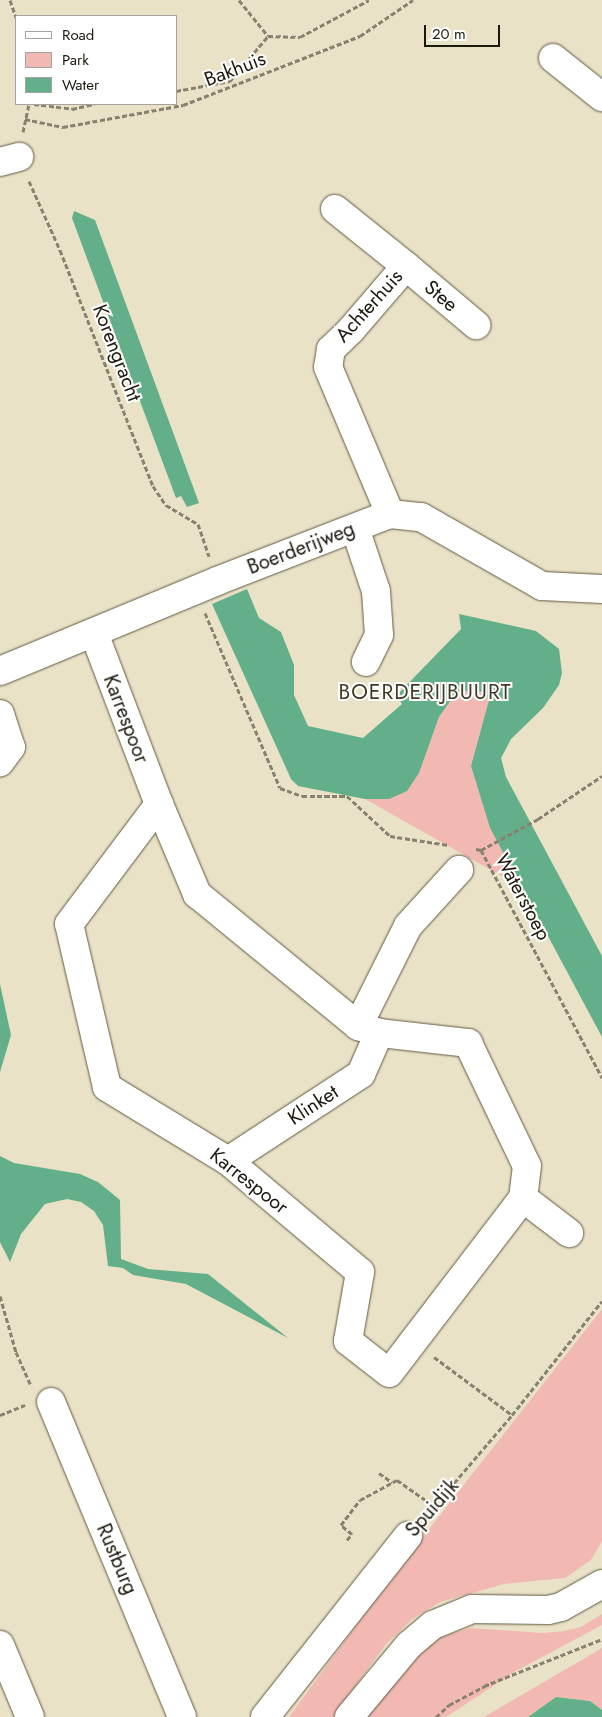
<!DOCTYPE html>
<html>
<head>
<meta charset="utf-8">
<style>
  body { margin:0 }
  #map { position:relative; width:602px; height:1717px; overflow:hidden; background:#e9e2c7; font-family:Jost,sans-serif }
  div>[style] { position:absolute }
  .green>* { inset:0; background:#f1b9b1 }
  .water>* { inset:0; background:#63af89 }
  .path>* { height:3px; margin-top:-1.5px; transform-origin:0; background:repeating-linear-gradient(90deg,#87826f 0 5px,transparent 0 7.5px) }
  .roads { filter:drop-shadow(0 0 1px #605941) drop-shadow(0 0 1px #605941) }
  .minor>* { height:28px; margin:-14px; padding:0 14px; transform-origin:14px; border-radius:14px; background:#fff }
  span { translate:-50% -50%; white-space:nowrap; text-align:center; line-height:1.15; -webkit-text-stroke:4px #fff; paint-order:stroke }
  .street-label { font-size:20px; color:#1b180e }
  .neighbourhood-label { font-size:21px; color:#3f3922; letter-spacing:1px }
  .legend { position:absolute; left:15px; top:15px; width:162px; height:90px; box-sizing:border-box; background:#fff; border:1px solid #a4a39f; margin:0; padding:6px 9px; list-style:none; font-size:15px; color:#1b180e }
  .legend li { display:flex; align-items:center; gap:10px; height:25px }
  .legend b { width:25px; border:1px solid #a4a39f }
  .scale { position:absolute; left:424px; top:25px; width:76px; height:22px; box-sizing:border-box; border:2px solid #1b180e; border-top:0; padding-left:6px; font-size:15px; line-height:18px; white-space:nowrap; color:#1b180e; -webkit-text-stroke:4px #fff; paint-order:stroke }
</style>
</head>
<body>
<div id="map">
  <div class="green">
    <i style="clip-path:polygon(469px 690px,482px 692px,489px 700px,471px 766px,490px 828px,523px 888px,365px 799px,389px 799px,419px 773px,439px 717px,453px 697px)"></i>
    <i style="clip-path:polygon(602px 1309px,602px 1541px,591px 1560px,565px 1578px,504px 1584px,440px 1602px,412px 1619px,386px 1644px,333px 1717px,289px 1717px,400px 1566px)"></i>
    <i style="clip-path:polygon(602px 1614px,602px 1625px,516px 1671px,446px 1717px,362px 1717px,395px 1675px,438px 1637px,471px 1628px,542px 1633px,564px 1631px,581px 1627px)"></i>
    <i style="clip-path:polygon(602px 1648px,602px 1710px,590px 1701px,556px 1697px,528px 1717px,484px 1717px)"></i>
  </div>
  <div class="water">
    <i style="clip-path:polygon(74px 211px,95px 220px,199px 503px,187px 507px,181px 496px,176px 498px,72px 218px)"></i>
    <i style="clip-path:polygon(247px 589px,259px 618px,281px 632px,294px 665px,294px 695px,308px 726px,363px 738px,402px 704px,397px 695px,461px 629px,459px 614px,536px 631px,559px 649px,562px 673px,559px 685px,543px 708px,511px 739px,501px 758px,506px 777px,602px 956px,602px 1037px,490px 828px,471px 766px,489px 700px,482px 692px,469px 690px,453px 697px,439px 717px,419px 773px,407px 791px,389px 799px,365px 799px,298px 786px,291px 779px,212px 604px)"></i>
    <i style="clip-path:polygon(0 984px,11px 1035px,0 1072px)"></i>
    <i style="clip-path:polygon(0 1156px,14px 1163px,80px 1174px,98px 1182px,120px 1200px,121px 1259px,148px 1269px,208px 1274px,288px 1338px,186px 1284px,133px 1275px,123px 1268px,108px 1266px,103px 1225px,94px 1211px,81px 1202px,67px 1199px,45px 1204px,21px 1234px,10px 1262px,0 1242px)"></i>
    <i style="clip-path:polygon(556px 1697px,590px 1701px,602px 1710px,602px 1717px,528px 1717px)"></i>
  </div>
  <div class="path">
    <i style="left:10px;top:0;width:18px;rotate:71deg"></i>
    <i style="left:239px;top:0;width:46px;rotate:51.1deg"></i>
    <i style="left:176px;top:91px;width:55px;rotate:-10.5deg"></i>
    <i style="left:230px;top:81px;width:59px;rotate:-49.8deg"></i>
    <i style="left:268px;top:36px;width:32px;rotate:2deg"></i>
    <i style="left:300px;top:37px;width:78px;rotate:-28.2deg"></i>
    <i style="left:34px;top:104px;width:38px;rotate:7deg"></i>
    <i style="left:72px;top:109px;width:23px;rotate:-13deg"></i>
    <i style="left:25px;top:119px;width:39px;rotate:12deg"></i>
    <i style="left:63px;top:127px;width:122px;rotate:-10.4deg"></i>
    <i style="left:183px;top:105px;width:190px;rotate:-21.3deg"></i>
    <i style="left:360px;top:36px;width:64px;rotate:-34.2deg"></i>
    <i style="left:23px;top:132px;width:29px;rotate:-78deg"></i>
    <i style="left:29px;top:181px;width:76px;rotate:65.8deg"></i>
    <i style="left:60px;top:250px;width:254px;rotate:68.5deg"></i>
    <i style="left:153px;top:486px;width:23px;rotate:56deg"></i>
    <i style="left:166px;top:505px;width:37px;rotate:31deg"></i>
    <i style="left:198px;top:524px;width:34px;rotate:71deg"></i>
    <i style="left:205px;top:613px;width:190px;rotate:66.8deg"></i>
    <i style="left:280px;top:788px;width:23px;rotate:20deg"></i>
    <i style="left:302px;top:796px;width:45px"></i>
    <i style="left:347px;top:796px;width:59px;rotate:42.9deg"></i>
    <i style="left:390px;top:836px;width:59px;rotate:8.8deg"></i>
    <i style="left:476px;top:849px;width:5px;rotate:11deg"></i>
    <i style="left:481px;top:850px;width:258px;rotate:62deg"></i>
    <i style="left:481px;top:850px;width:65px;rotate:-28.5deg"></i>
    <i style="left:538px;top:819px;width:77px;rotate:-33.9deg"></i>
    <i style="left:0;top:1296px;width:58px;rotate:74.1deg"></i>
    <i style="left:16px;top:1352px;width:36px;rotate:66deg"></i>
    <i style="left:434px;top:1357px;width:97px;rotate:36.6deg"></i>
    <i style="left:0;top:1415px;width:27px;rotate:-22deg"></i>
    <i style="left:379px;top:1473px;width:16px;rotate:35deg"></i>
    <i style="left:425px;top:1517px;width:134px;rotate:-49.5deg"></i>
    <i style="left:512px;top:1415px;width:145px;rotate:-51.7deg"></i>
    <i style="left:347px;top:1540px;width:8px;rotate:-50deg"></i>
    <i style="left:352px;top:1534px;width:14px;rotate:-141deg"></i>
    <i style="left:341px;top:1525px;width:31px;rotate:-53deg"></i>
    <i style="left:360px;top:1500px;width:42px;rotate:-28.4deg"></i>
    <i style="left:397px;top:1480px;width:45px;rotate:35.1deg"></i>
    <i style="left:436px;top:1717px;width:18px;rotate:-43deg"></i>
    <i style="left:449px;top:1705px;width:40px;rotate:-28deg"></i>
    <i style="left:484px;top:1686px;width:127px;rotate:-21.7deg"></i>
  </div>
  <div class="roads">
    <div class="minor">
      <i style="left:553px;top:58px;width:63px;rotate:38.5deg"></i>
      <i style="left:0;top:162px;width:20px;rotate:-15deg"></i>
      <i style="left:335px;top:209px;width:91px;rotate:38.8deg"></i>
      <i style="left:406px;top:266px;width:84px;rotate:130.7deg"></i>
      <i style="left:351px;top:330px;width:28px;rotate:136deg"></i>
      <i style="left:331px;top:349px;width:18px;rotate:99deg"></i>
      <i style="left:328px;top:367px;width:160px;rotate:67.1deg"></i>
      <i style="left:406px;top:266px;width:92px;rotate:40.1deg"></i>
      <i style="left:355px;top:528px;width:66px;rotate:71.6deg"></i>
      <i style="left:376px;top:591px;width:44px;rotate:86.1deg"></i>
      <i style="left:379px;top:635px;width:30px;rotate:116deg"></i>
      <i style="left:94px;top:633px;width:183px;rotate:69.2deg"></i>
      <i style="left:159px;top:804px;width:98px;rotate:67.1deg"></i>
      <i style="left:197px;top:894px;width:208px;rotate:39.3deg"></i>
      <i style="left:358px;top:1026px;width:22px;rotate:18deg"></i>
      <i style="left:379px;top:1033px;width:90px;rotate:6.4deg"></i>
      <i style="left:468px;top:1043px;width:136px;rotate:64.4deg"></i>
      <i style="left:527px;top:1166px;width:32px;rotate:97deg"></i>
      <i style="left:523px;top:1198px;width:220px;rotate:127.4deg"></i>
      <i style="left:389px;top:1373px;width:52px;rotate:-142deg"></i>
      <i style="left:348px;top:1341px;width:70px;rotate:-80.1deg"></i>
      <i style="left:360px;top:1272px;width:172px;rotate:-139.9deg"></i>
      <i style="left:228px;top:1161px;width:142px;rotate:-148.6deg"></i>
      <i style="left:107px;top:1087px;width:167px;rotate:-103.1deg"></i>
      <i style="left:69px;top:924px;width:150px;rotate:-53.1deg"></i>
      <i style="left:0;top:671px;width:235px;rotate:-22.5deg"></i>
      <i style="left:217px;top:581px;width:186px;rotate:-21.2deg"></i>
      <i style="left:390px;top:514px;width:31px;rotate:6deg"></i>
      <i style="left:421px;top:517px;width:139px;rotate:29.7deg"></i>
      <i style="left:542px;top:586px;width:60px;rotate:2.9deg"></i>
      <i style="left:0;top:714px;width:35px;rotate:72deg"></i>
      <i style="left:11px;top:747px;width:19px;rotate:126deg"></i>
      <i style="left:358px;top:1026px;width:112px;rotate:-63.4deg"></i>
      <i style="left:408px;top:926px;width:76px;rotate:-47.7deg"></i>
      <i style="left:228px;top:1161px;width:159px;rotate:-33.2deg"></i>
      <i style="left:361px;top:1074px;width:45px;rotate:-66.3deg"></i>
      <i style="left:523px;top:1198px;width:58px;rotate:37.3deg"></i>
      <i style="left:51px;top:1402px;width:341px;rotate:67.4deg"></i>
      <i style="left:0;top:1645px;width:78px;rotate:67.4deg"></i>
      <i style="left:265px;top:1717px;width:231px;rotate:-51.7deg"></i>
      <i style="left:349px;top:1717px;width:94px;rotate:-50.2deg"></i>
      <i style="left:409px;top:1645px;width:31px;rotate:-40deg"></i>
      <i style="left:433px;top:1625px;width:42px;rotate:-22.3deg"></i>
      <i style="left:472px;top:1609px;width:76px;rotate:0.8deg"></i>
      <i style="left:548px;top:1610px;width:13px;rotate:-13deg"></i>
      <i style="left:561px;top:1607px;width:47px;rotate:-29.3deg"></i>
    </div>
  </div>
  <div class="street-label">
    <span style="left:235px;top:69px;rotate:-21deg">Bakhuis</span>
    <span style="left:441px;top:296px;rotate:40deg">Stee</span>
    <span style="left:369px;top:306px;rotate:-48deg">Achterhuis</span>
    <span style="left:117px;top:353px;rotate:69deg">Korengracht</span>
    <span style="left:301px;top:548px;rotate:-21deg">Boerderijweg</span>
    <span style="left:126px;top:719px;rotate:69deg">Karrespoor</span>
    <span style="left:523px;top:897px;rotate:62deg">Waterstoep</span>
    <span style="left:313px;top:1105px;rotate:-33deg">Klinket</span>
    <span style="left:249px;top:1181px;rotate:38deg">Karrespoor</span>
    <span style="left:432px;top:1508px;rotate:-49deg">Spuidijk</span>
    <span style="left:117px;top:1559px;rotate:67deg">Rustburg</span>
  </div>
  <div class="neighbourhood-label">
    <span style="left:425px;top:692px">BOERDERIJBUURT</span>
  </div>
  <ul class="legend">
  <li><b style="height:6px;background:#fff"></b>Road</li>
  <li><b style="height:14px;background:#f1b9b1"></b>Park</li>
  <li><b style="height:14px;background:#63af89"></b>Water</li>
  </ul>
  <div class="scale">20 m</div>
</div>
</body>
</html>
